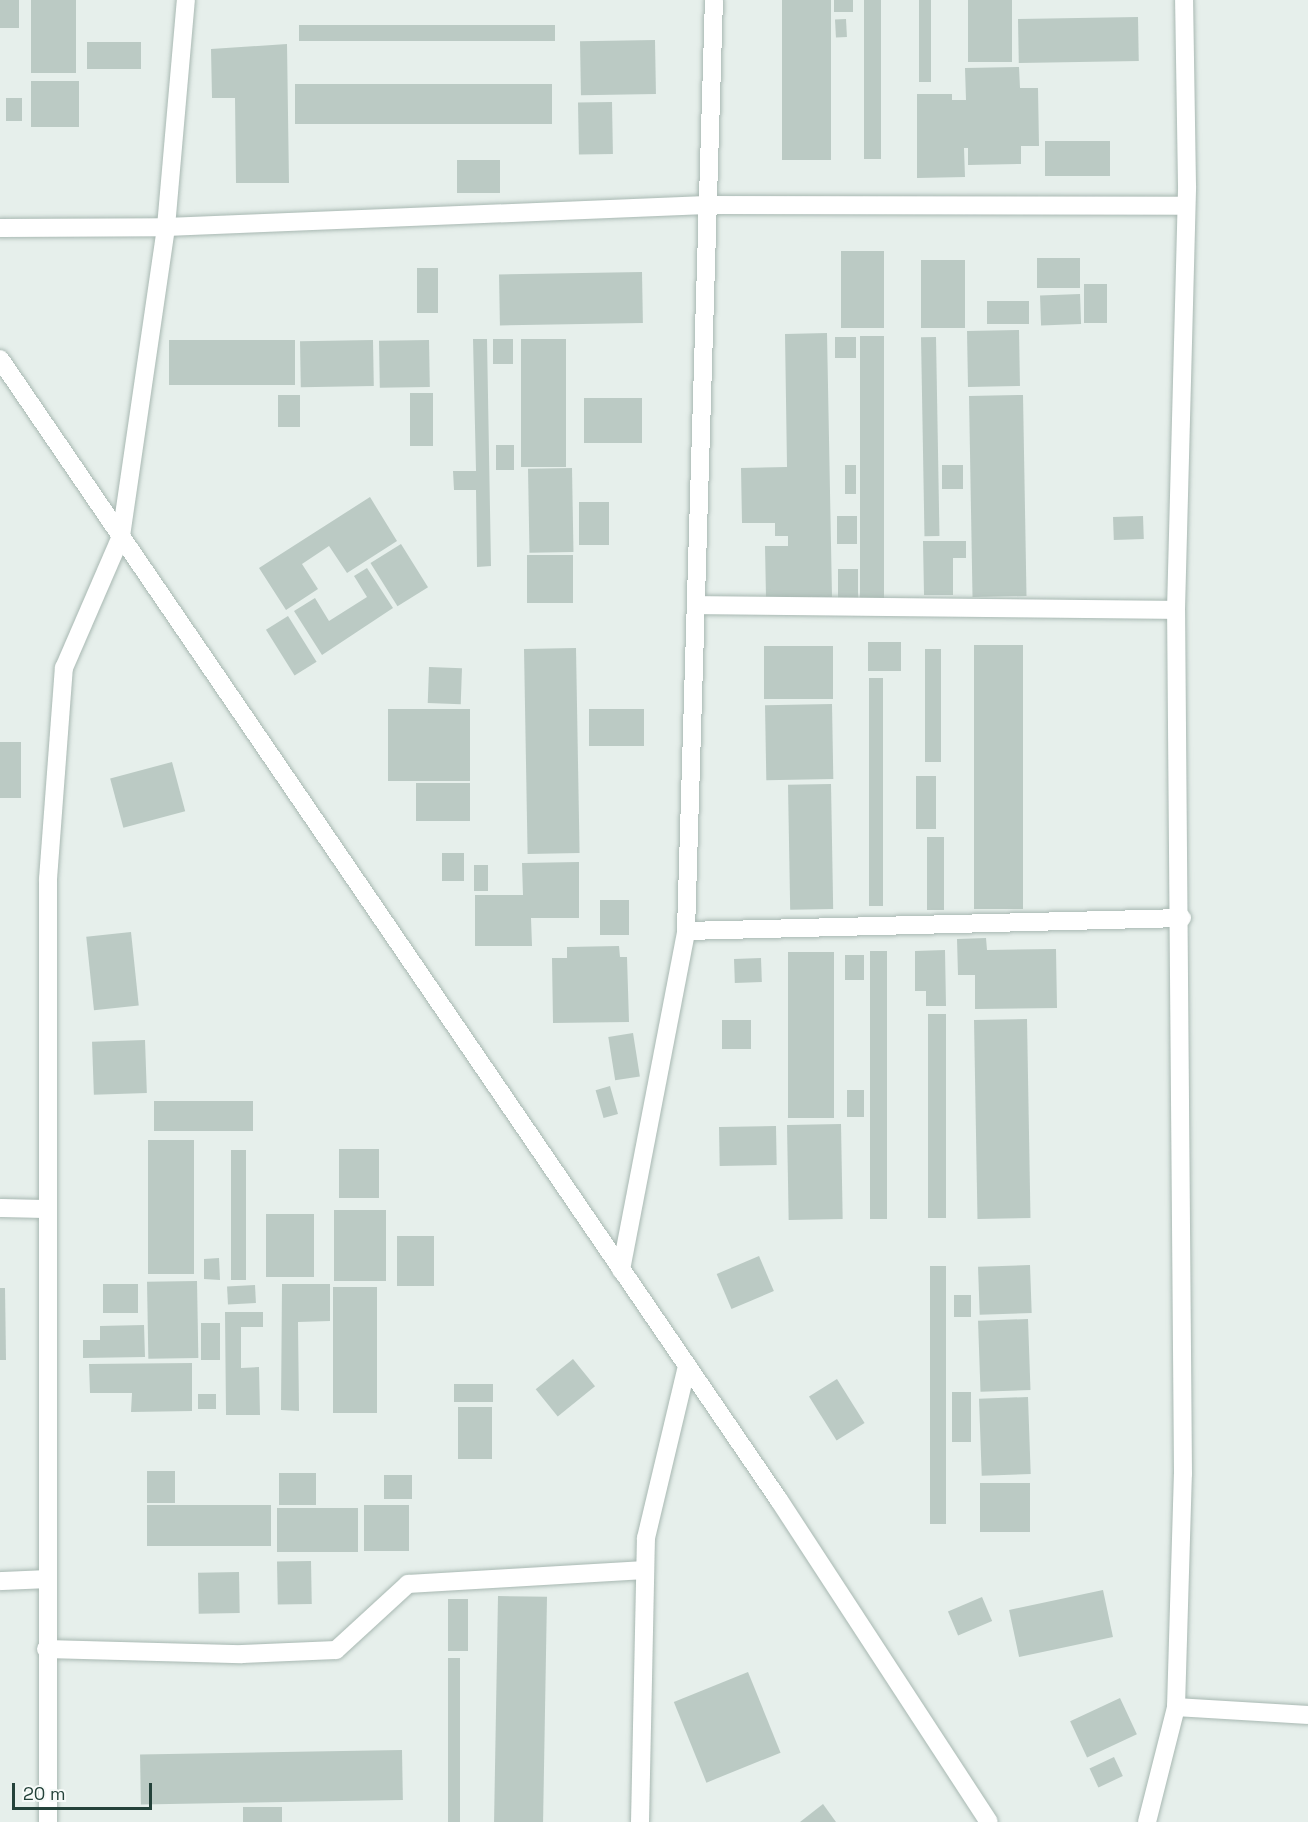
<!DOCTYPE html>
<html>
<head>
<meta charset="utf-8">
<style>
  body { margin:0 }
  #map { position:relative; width:1308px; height:1822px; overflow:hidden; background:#e6efeb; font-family:"Space Grotesk",sans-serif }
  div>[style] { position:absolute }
  .building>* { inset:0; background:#bbcac4; transform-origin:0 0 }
  .roads { filter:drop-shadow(0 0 2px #a8b8b2) drop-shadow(0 0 2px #a8b8b2) }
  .minor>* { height:18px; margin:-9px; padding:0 9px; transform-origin:9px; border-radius:9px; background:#fff }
  .tertiary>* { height:18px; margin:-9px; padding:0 9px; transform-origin:9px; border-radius:9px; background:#fff }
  span { translate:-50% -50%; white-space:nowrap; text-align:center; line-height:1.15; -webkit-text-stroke:6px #f7fbf9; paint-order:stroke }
  .scale { position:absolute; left:12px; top:1783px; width:140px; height:27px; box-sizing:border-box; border:3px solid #24423a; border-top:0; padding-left:8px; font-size:18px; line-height:21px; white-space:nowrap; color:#24423a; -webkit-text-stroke:4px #f7fbf9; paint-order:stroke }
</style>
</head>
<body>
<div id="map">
  <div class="building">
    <i style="left:0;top:0;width:19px;height:28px"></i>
    <i style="left:31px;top:0;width:45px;height:73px"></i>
    <i style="left:782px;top:0;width:49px;height:160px"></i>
    <i style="left:834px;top:0;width:19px;height:12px"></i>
    <i style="left:864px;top:0;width:17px;height:159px"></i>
    <i style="left:919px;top:0;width:12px;height:82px"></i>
    <i style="left:968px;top:0;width:44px;height:62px"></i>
    <i style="left:1138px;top:17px;width:44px;height:120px;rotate:89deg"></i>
    <i style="left:846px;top:19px;width:18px;height:11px;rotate:87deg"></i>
    <i style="left:555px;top:25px;width:16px;height:256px;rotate:90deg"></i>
    <i style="left:655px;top:40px;width:54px;height:75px;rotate:89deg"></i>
    <i style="left:141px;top:42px;width:27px;height:54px;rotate:90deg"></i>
    <i style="clip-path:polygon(287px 44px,289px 183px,236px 183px,235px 98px,212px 98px,211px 49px)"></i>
    <i style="clip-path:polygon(1019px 67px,1020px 88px,1038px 88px,1039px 146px,1021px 146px,1021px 164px,968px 165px,968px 148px,964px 148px,965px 177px,917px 178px,917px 94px,952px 94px,952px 100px,966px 100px,965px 68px)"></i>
    <i style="left:79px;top:81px;width:46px;height:48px;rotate:90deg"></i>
    <i style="left:552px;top:84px;width:40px;height:257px;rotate:90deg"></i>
    <i style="left:6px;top:98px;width:16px;height:23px"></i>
    <i style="left:612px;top:102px;width:52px;height:34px;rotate:89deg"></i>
    <i style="left:1110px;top:141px;width:35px;height:65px;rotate:90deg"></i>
    <i style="left:500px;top:160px;width:33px;height:43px;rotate:90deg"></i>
    <i style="left:841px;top:251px;width:43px;height:77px"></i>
    <i style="left:1080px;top:258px;width:30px;height:43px;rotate:90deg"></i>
    <i style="left:921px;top:260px;width:44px;height:68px"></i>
    <i style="left:417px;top:268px;width:21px;height:45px"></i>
    <i style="left:642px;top:272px;width:51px;height:143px;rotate:89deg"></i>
    <i style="left:1084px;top:284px;width:23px;height:39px"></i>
    <i style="left:1080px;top:294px;width:30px;height:40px;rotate:88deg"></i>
    <i style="left:987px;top:301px;width:42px;height:23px"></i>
    <i style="left:1019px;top:330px;width:56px;height:52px;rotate:89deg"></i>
    <i style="clip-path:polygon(827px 333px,832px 597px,766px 598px,765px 546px,788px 546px,788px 536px,775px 536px,775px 523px,742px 523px,741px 468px,787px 467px,785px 334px)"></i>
    <i style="left:860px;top:336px;width:24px;height:263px"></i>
    <i style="left:835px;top:337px;width:21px;height:21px"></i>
    <i style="left:936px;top:337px;width:199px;height:15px;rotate:89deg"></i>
    <i style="clip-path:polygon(473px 339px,487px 339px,491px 566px,477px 567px,476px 490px,454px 490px,453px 471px,476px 471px)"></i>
    <i style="left:493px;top:339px;width:20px;height:25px"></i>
    <i style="left:521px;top:339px;width:45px;height:128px"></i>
    <i style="left:295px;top:340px;width:45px;height:126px;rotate:90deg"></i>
    <i style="left:373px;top:340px;width:46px;height:73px;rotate:89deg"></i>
    <i style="left:429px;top:340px;width:47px;height:50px;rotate:89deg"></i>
    <i style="left:433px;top:393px;width:53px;height:23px;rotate:90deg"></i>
    <i style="left:278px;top:395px;width:22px;height:32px"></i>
    <i style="left:1023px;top:395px;width:201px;height:54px;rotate:89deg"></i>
    <i style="left:584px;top:398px;width:58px;height:45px"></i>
    <i style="left:514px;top:445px;width:25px;height:18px;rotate:90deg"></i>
    <i style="left:856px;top:465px;width:29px;height:11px;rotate:90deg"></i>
    <i style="left:942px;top:465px;width:21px;height:24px"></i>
    <i style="left:572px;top:468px;width:84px;height:44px;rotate:89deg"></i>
    <i style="clip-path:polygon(370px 497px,397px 541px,347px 573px,329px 546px,302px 564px,318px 589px,286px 610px,259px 568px)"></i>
    <i style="left:579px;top:502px;width:30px;height:43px"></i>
    <i style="left:837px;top:516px;width:20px;height:28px"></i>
    <i style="left:1143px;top:516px;width:23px;height:30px;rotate:88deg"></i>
    <i style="clip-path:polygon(923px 541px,966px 541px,966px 558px,953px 558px,953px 595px,924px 595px)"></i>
    <i style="left:401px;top:544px;width:51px;height:36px;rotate:58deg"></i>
    <i style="left:527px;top:555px;width:46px;height:48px"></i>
    <i style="clip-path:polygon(367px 568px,393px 608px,322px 655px,294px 611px,315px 598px,329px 621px,367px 597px,354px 576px)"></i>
    <i style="left:838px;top:569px;width:20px;height:32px"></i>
    <i style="left:288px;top:616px;width:54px;height:26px;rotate:58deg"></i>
    <i style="left:901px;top:642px;width:29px;height:33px;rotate:90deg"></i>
    <i style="left:974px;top:645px;width:49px;height:264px"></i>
    <i style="left:764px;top:646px;width:69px;height:53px"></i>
    <i style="left:576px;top:648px;width:205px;height:52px;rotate:89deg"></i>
    <i style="left:925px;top:649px;width:16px;height:113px"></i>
    <i style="left:429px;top:667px;width:33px;height:36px;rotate:2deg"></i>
    <i style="left:869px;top:678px;width:14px;height:228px"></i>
    <i style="left:832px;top:704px;width:75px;height:67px;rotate:89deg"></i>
    <i style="left:388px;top:709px;width:82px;height:72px"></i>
    <i style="left:644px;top:709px;width:37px;height:55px;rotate:90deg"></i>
    <i style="left:0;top:742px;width:21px;height:56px"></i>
    <i style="left:172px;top:762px;width:51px;height:64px;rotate:75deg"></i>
    <i style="left:916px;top:776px;width:20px;height:53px"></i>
    <i style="left:470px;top:783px;width:38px;height:54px;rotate:90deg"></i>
    <i style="left:831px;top:784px;width:125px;height:43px;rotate:89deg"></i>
    <i style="left:927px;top:837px;width:17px;height:73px"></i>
    <i style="left:442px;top:853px;width:22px;height:28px"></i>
    <i style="clip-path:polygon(579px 862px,579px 918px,531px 918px,532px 946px,475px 946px,475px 895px,523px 895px,522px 863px)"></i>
    <i style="left:474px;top:865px;width:14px;height:26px"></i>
    <i style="left:629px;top:900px;width:35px;height:29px;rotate:90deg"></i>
    <i style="left:131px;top:932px;width:74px;height:45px;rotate:84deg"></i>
    <i style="clip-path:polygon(986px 938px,987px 950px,1056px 949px,1057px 1008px,975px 1009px,975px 975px,958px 975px,957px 939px)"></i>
    <i style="clip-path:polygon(619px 946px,620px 957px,627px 957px,629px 1022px,553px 1023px,552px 958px,567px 958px,567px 947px)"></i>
    <i style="clip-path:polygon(945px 950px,946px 1006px,926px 1006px,926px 991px,915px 991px,915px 951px)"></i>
    <i style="left:870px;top:951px;width:17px;height:268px"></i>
    <i style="left:788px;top:952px;width:46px;height:166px"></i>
    <i style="left:845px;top:955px;width:19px;height:25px"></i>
    <i style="left:761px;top:958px;width:24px;height:27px;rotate:88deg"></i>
    <i style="left:928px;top:1014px;width:18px;height:204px"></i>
    <i style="left:1027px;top:1019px;width:199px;height:53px;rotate:89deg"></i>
    <i style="left:751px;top:1020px;width:29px;height:29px;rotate:90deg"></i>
    <i style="left:633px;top:1033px;width:44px;height:25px;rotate:81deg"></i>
    <i style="left:145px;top:1040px;width:53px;height:53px;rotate:88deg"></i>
    <i style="left:610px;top:1086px;width:29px;height:15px;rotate:74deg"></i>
    <i style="left:847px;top:1090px;width:17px;height:27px"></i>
    <i style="left:253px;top:1101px;width:30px;height:99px;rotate:90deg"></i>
    <i style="left:841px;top:1124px;width:95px;height:54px;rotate:89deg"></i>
    <i style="left:776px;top:1126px;width:39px;height:57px;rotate:89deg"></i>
    <i style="left:148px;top:1140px;width:46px;height:134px"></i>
    <i style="left:339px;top:1149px;width:40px;height:49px"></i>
    <i style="left:246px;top:1150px;width:130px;height:15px;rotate:90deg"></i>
    <i style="left:386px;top:1210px;width:71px;height:52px;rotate:90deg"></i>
    <i style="left:266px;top:1214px;width:48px;height:63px"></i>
    <i style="left:434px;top:1236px;width:50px;height:37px;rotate:90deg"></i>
    <i style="left:759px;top:1256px;width:38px;height:46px;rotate:67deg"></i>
    <i style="clip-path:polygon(219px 1258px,220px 1280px,204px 1279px,204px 1259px)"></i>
    <i style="left:1030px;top:1265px;width:48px;height:52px;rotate:88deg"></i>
    <i style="left:930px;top:1266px;width:16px;height:258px"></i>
    <i style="left:197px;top:1281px;width:77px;height:50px;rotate:89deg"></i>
    <i style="left:103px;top:1284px;width:35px;height:29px"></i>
    <i style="clip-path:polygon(282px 1284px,330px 1284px,330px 1321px,298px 1322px,299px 1411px,281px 1410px)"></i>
    <i style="left:255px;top:1285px;width:18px;height:28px;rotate:87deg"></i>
    <i style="left:333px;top:1287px;width:44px;height:126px"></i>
    <i style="clip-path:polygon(0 1288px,5px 1288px,6px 1360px,0 1360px)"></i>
    <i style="left:954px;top:1295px;width:17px;height:22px"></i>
    <i style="clip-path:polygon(225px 1312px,263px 1312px,263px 1327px,241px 1327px,241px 1368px,259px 1367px,260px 1415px,226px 1415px)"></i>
    <i style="left:1028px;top:1319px;width:71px;height:50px;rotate:88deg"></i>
    <i style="left:201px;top:1323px;width:19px;height:37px"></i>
    <i style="clip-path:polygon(144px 1325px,145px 1357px,83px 1358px,83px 1340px,100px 1340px,100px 1326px)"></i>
    <i style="left:573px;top:1359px;width:35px;height:48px;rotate:51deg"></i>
    <i style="clip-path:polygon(192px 1363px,192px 1411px,131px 1412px,132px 1393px,90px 1393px,89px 1364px)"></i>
    <i style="left:837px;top:1379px;width:52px;height:33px;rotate:58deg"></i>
    <i style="left:493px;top:1384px;width:18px;height:39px;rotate:90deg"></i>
    <i style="left:952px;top:1392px;width:19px;height:50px"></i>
    <i style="left:198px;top:1394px;width:18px;height:15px"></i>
    <i style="left:1028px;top:1397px;width:77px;height:49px;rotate:88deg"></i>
    <i style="left:458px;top:1407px;width:34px;height:52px"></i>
    <i style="left:175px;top:1471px;width:32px;height:28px;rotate:90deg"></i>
    <i style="left:316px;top:1473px;width:32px;height:37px;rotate:90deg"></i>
    <i style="left:412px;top:1475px;width:24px;height:28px;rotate:90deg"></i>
    <i style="left:980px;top:1483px;width:50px;height:49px"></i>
    <i style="left:271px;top:1505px;width:41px;height:124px;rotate:90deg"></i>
    <i style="left:409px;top:1505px;width:46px;height:45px;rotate:90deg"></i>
    <i style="left:358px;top:1508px;width:44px;height:81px;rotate:90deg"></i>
    <i style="left:311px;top:1561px;width:43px;height:34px;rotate:89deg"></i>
    <i style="left:239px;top:1572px;width:41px;height:41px;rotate:89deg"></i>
    <i style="left:1103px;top:1590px;width:48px;height:96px;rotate:78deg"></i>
    <i style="left:498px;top:1596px;width:49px;height:226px;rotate:1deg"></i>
    <i style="left:982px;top:1597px;width:26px;height:37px;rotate:67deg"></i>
    <i style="left:448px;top:1599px;width:20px;height:52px"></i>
    <i style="left:448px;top:1658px;width:12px;height:164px"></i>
    <i style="left:748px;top:1672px;width:87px;height:80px;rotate:68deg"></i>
    <i style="left:1120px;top:1698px;width:40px;height:55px;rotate:65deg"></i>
    <i style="left:402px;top:1750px;width:50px;height:262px;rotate:89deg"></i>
    <i style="left:1114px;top:1757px;width:21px;height:27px;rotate:65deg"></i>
    <i style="clip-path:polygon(823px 1804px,836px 1822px,800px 1822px)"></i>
    <i style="left:282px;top:1807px;width:15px;height:39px;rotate:90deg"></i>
  </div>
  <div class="roads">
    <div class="minor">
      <i style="left:0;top:228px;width:166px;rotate:-0.3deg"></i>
      <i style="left:166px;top:227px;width:541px;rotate:-2.33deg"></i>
      <i style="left:707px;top:205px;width:479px;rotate:0.1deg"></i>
      <i style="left:696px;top:605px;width:480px;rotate:0.6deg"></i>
      <i style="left:686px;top:931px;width:496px;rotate:-1.5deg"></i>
      <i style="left:0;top:1208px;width:46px;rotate:1.2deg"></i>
      <i style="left:621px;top:1270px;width:345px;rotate:-79.1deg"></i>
      <i style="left:686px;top:931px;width:931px;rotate:-88.28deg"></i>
      <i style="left:0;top:1581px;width:45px;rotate:-2.5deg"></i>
      <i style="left:46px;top:1649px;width:196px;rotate:1.5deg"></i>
      <i style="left:242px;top:1654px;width:94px;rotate:-2.4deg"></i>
      <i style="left:336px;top:1650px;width:98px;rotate:-42.5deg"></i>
      <i style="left:408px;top:1584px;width:237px;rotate:-3.4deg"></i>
      <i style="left:1176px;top:1707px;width:132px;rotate:3.5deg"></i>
      <i style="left:48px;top:1822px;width:943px;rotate:-90deg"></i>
      <i style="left:48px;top:879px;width:212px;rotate:-85.7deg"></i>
      <i style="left:64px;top:668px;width:144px;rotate:-66.6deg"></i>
      <i style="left:121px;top:536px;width:312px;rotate:-81.7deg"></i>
      <i style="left:166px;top:227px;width:228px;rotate:-85deg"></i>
      <i style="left:640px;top:1822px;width:284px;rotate:-88.8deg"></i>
      <i style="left:646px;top:1538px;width:177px;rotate:-76.6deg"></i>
      <i style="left:1147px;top:1822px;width:119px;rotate:-75.8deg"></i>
      <i style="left:1176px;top:1707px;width:233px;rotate:-88.3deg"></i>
      <i style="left:1183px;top:1474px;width:864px;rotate:-90.46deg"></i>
      <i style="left:1176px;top:610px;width:424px;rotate:-88.5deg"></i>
      <i style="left:1187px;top:186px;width:186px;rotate:-90.9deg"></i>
    </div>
    <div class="tertiary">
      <i style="left:0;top:359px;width:1382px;rotate:55.68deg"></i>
      <i style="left:779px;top:1500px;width:384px;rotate:56.9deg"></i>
    </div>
  </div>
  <div class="scale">20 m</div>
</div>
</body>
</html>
